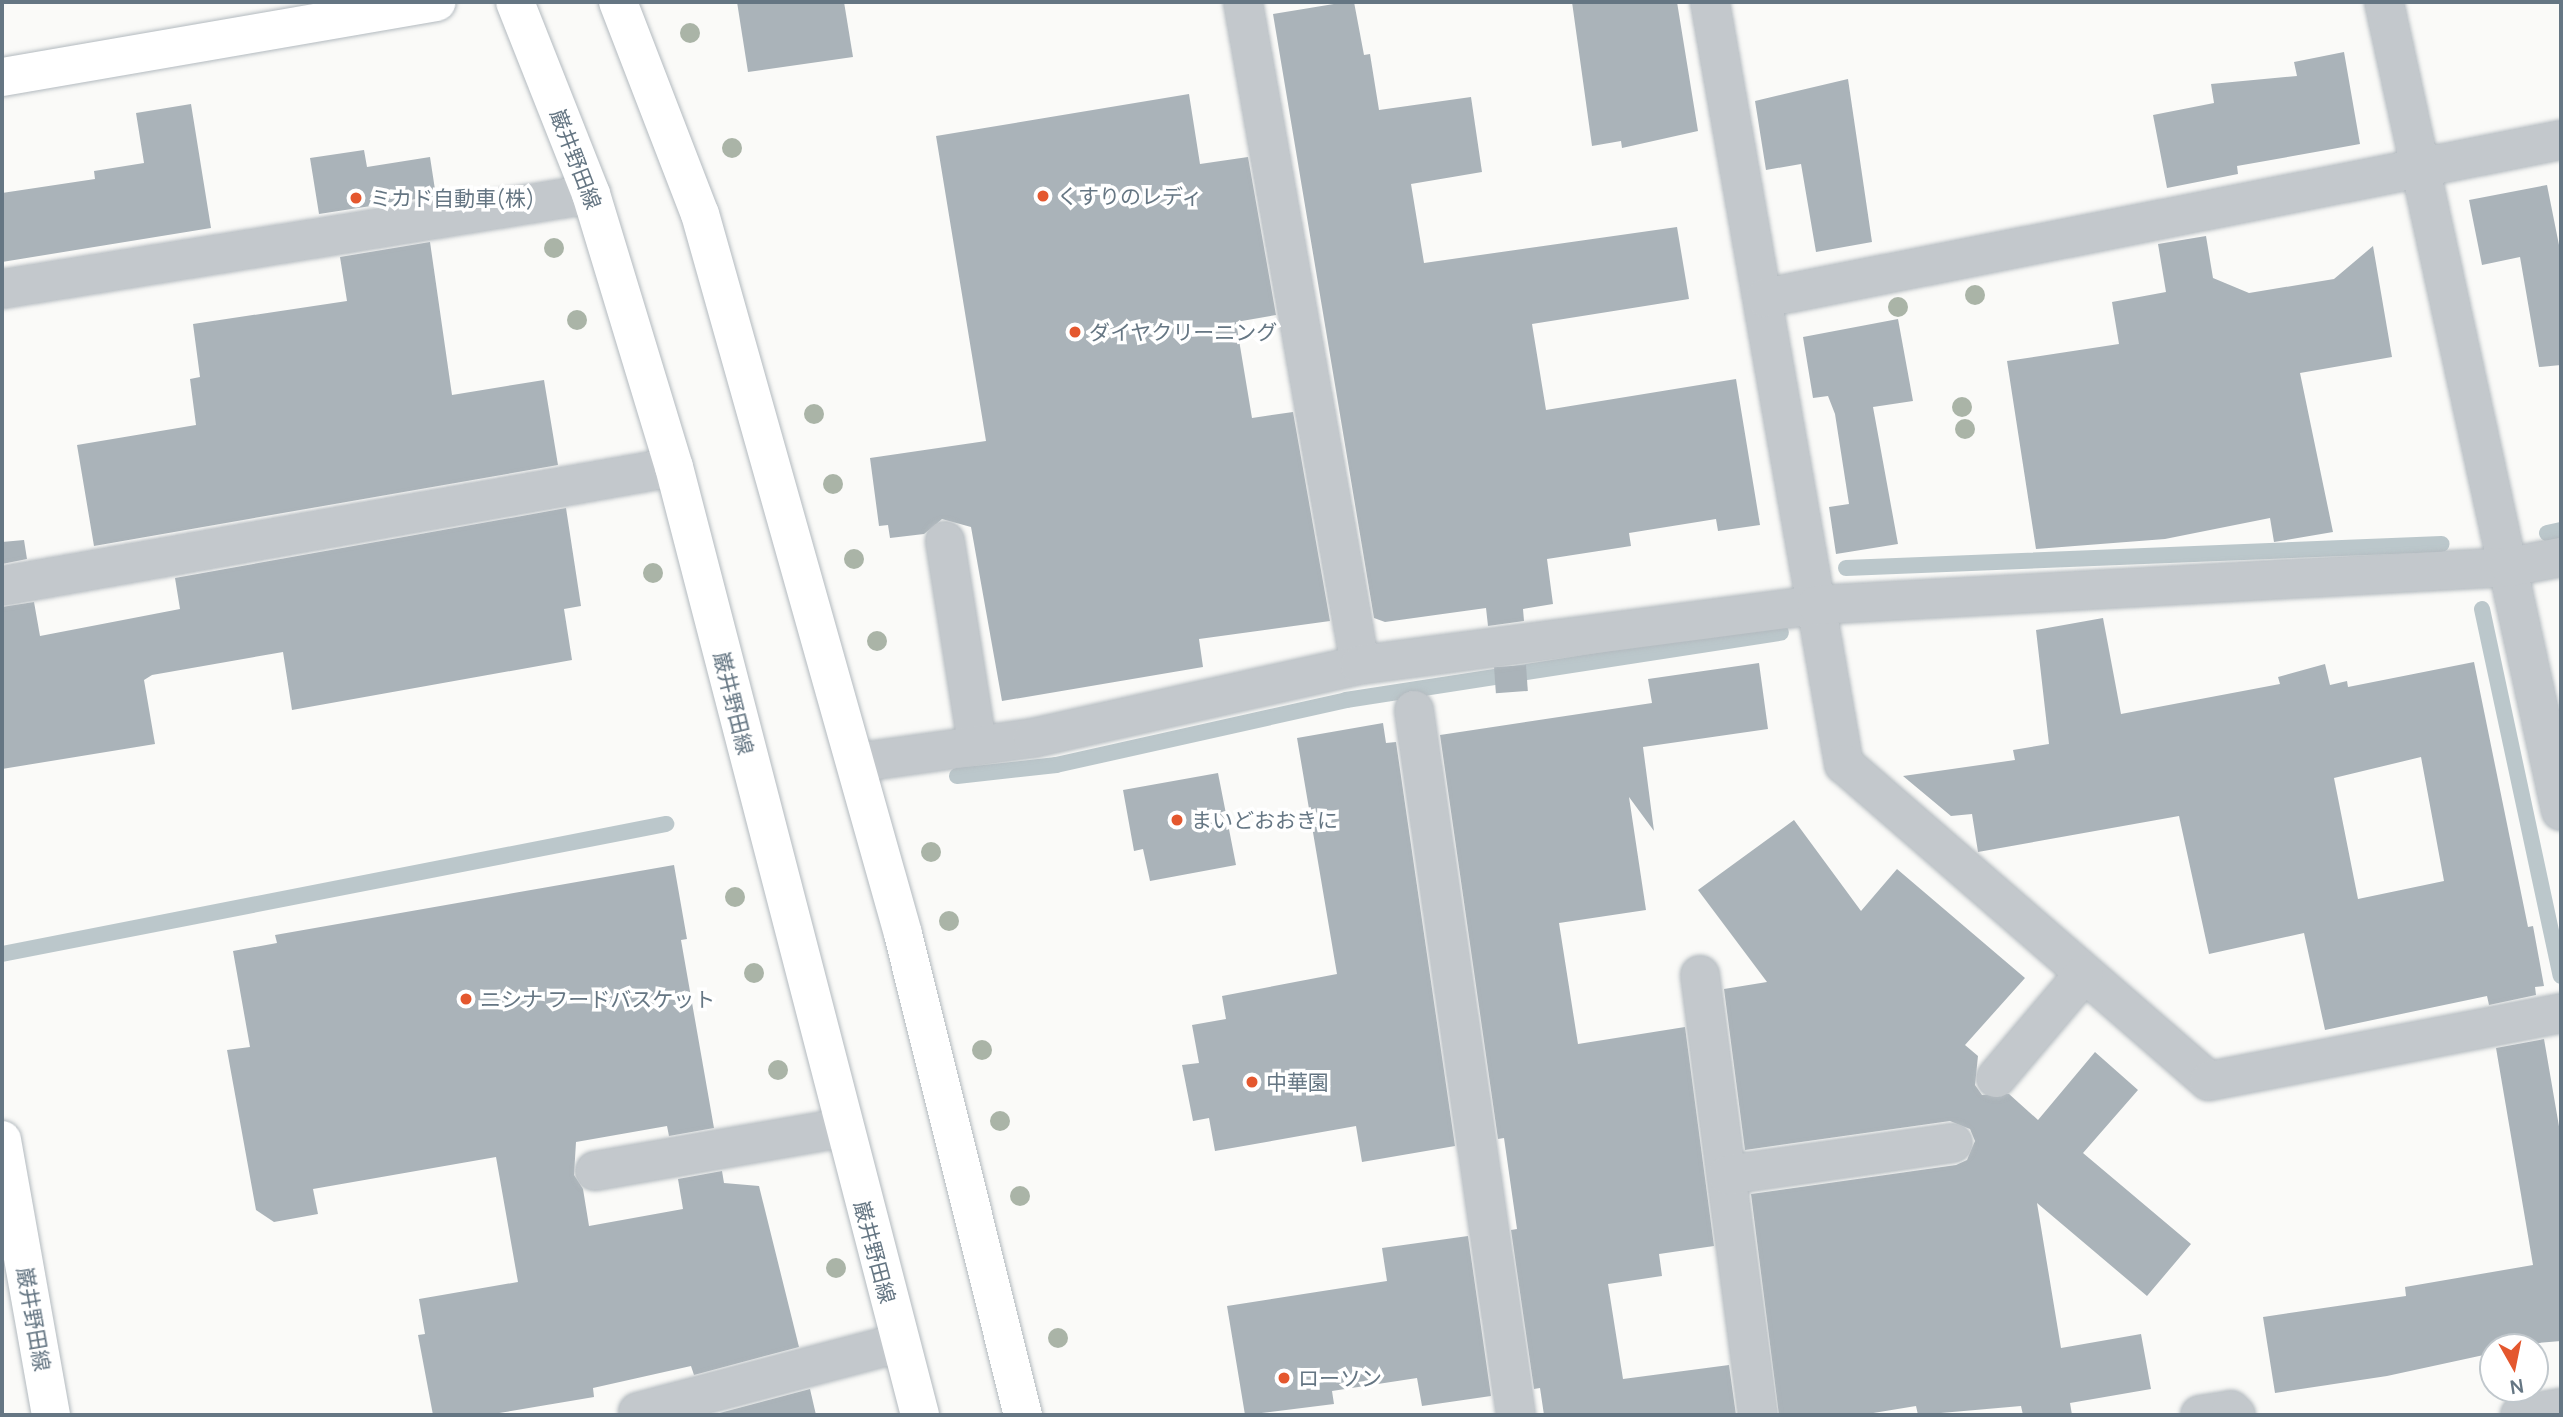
<!DOCTYPE html>
<html>
<head>
<meta charset="utf-8">
<style>
  body { margin:0 }
  #map { position:relative; width:2563px; height:1417px; overflow:hidden; background:#fafaf8; font-family:Manrope,"Noto Sans JP",sans-serif }
  div>[style] { position:absolute }
  .stream>* { height:16px; margin:-8px; padding:0 8px; transform-origin:8px; border-radius:8px; background:#bbc7cb }
  .building>* { inset:0; background:#aab3b9; transform-origin:0 0 }
  .roads { filter:drop-shadow(0 0 2px #b3babf) drop-shadow(0 0 2px #b3babf) }
  .street>* { height:38px; margin:-19px; padding:0 19px; transform-origin:19px; border-radius:19px; background:#c3c8cc }
  .secondary>* { height:38px; margin:-19px; padding:0 19px; transform-origin:19px; border-radius:19px; background:#fff }
  .trees>* { width:20px; height:20px; margin:-10px; border-radius:50%; background:#aab4a7 }
  .dots>* { width:19px; height:19px; translate:-50% -50%; box-sizing:border-box; border:4px solid #fff; border-radius:50% }
  span { translate:-50% -50%; white-space:nowrap; text-align:center; line-height:1.15; -webkit-text-stroke:7px #fff; paint-order:stroke }
  .street-label { font-size:21px; color:#657683 }
  .poi-label { font-size:21px; color:#657683 }
  .left { translate:0 -50%; text-align:left }
  .frame { position:absolute; inset:0; border:4px solid #657683; pointer-events:none }
  .north { position:absolute; left:2479px; top:1333px; width:70px; height:70px; box-sizing:border-box; background:#fff; border:2px solid #c1c8cd; border-radius:50%; rotate:171deg; font-size:19px; font-weight:700; line-height:28px; text-align:center; color:#657683 }
  .north::after { content:''; display:block; margin:auto; width:24px; height:32px; background:#e4572e; clip-path:polygon(50% 0,100% 100%,50% 72%,0 100%) }
</style>
</head>
<body>
<div id="map">
  <div class="stream">
    <i style="left:2547px;top:533px;width:14px;rotate:-12deg"></i>
    <i style="left:1846px;top:568px;width:596px;rotate:-2.31deg"></i>
    <i style="left:2482px;top:609px;width:375px;rotate:77.9deg"></i>
    <i style="left:957px;top:776px;width:100px;rotate:-6.3deg"></i>
    <i style="left:1056px;top:765px;width:297px;rotate:-12.6deg"></i>
    <i style="left:1346px;top:700px;width:440px;rotate:-8.8deg"></i>
    <i style="left:2px;top:954px;width:677px;rotate:-11.08deg"></i>
  </div>
  <div class="building">
    <i style="clip-path:polygon(737px 2px,844px 2px,853px 57px,748px 72px)"></i>
    <i style="clip-path:polygon(1346px 2px,1354px 2px,1364px 55px,1370px 54px,1379px 110px,1471px 97px,1482px 172px,1411px 184px,1424px 263px,1677px 227px,1689px 299px,1532px 324px,1546px 410px,1736px 379px,1760px 525px,1718px 531px,1716px 519px,1629px 533px,1631px 546px,1547px 559px,1553px 604px,1523px 609px,1524px 621px,1488px 626px,1486px 608px,1385px 622px,1374px 618px,1273px 14px)"></i>
    <i style="clip-path:polygon(1572px 2px,1677px 2px,1698px 131px,1622px 148px,1621px 141px,1592px 146px)"></i>
    <i style="clip-path:polygon(2344px 52px,2360px 144px,2237px 166px,2238px 174px,2167px 188px,2153px 115px,2214px 103px,2211px 84px,2297px 76px,2294px 62px)"></i>
    <i style="clip-path:polygon(1848px 79px,1872px 242px,1816px 252px,1801px 164px,1766px 170px,1755px 101px)"></i>
    <i style="clip-path:polygon(1189px 94px,1200px 164px,1248px 157px,1276px 315px,1236px 322px,1252px 418px,1293px 412px,1330px 621px,1199px 639px,1203px 667px,1002px 701px,971px 527px,942px 519px,924px 534px,890px 538px,888px 525px,879px 526px,870px 458px,986px 441px,936px 136px)"></i>
    <i style="clip-path:polygon(191px 104px,211px 228px,2px 262px,2px 193px,95px 179px,94px 171px,144px 163px,136px 113px)"></i>
    <i style="clip-path:polygon(364px 150px,367px 167px,430px 157px,436px 196px,319px 214px,310px 158px)"></i>
    <i style="clip-path:polygon(2547px 185px,2561px 255px,2561px 365px,2539px 367px,2520px 257px,2482px 265px,2469px 200px)"></i>
    <i style="clip-path:polygon(2206px 236px,2213px 278px,2249px 293px,2334px 279px,2373px 246px,2392px 357px,2300px 373px,2333px 532px,2274px 542px,2270px 518px,2165px 539px,2036px 549px,2007px 361px,2119px 344px,2112px 302px,2166px 292px,2158px 244px)"></i>
    <i style="clip-path:polygon(430px 242px,452px 395px,544px 380px,558px 465px,94px 546px,77px 445px,196px 425px,190px 379px,200px 377px,193px 324px,347px 301px,340px 257px)"></i>
    <i style="clip-path:polygon(1898px 319px,1913px 401px,1873px 407px,1898px 544px,1836px 554px,1829px 507px,1849px 504px,1835px 414px,1828px 396px,1813px 398px,1803px 337px)"></i>
    <i style="clip-path:polygon(566px 508px,581px 606px,564px 609px,572px 660px,292px 710px,283px 652px,152px 675px,144px 680px,155px 744px,2px 769px,2px 607px,34px 602px,40px 636px,180px 609px,175px 578px)"></i>
    <i style="clip-path:polygon(24px 540px,27px 559px,2px 564px,2px 542px)"></i>
    <i style="clip-path:polygon(evenodd,2103px 618px,2121px 714px,2280px 684px,2278px 677px,2325px 664px,2330px 685px,2347px 681px,2348px 687px,2474px 662px,2528px 927px,2533px 926px,2544px 986px,2535px 987px,2536px 995px,2489px 1005px,2487px 996px,2325px 1030px,2304px 933px,2209px 954px,2179px 816px,1978px 852px,1972px 814px,1951px 816px,1903px 776px,2015px 760px,2013px 750px,2049px 744px,2036px 630px,2103px 618px,2421px 757px,2444px 881px,2358px 899px,2334px 778px,2421px 757px)"></i>
    <i style="clip-path:polygon(1759px 663px,1768px 729px,1643px 747px,1654px 831px,1629px 797px,1646px 910px,1559px 923px,1578px 1044px,1685px 1027px,1714px 1246px,1659px 1254px,1662px 1276px,1608px 1284px,1623px 1379px,1729px 1365px,1736px 1415px,1544px 1415px,1540px 1388px,1534px 1389px,1511px 1230px,1517px 1229px,1504px 1138px,1498px 1139px,1440px 735px,1652px 703px,1648px 679px)"></i>
    <i style="left:1526px;top:665px;width:26px;height:32px;rotate:86deg"></i>
    <i style="clip-path:polygon(1383px 723px,1386px 743px,1396px 742px,1455px 1146px,1362px 1162px,1356px 1126px,1215px 1151px,1209px 1118px,1193px 1121px,1182px 1065px,1199px 1063px,1192px 1025px,1226px 1019px,1222px 996px,1337px 974px,1297px 738px)"></i>
    <i style="clip-path:polygon(1218px 773px,1236px 865px,1150px 881px,1143px 849px,1134px 851px,1123px 790px)"></i>
    <i style="clip-path:polygon(1794px 820px,1861px 911px,1897px 869px,2025px 978px,1965px 1045px,1978px 1056px,1975px 1085px,1982px 1095px,2009px 1094px,2038px 1120px,2095px 1052px,2138px 1090px,2083px 1153px,2191px 1244px,2147px 1296px,2037px 1203px,2061px 1348px,2141px 1334px,2151px 1389px,2070px 1403px,2072px 1415px,2023px 1415px,2021px 1406px,1918px 1415px,1916px 1406px,1861px 1415px,1779px 1415px,1751px 1194px,1956px 1165px,1967px 1160px,1975px 1141px,1970px 1129px,1950px 1121px,1745px 1150px,1724px 989px,1767px 982px,1698px 890px)"></i>
    <i style="clip-path:polygon(674px 865px,687px 939px,681px 940px,714px 1128px,669px 1136px,667px 1126px,576px 1142px,574px 1175px,583px 1189px,589px 1226px,683px 1209px,678px 1179px,722px 1171px,724px 1183px,759px 1186px,799px 1347px,694px 1375px,691px 1366px,593px 1388px,594px 1397px,487px 1415px,433px 1415px,418px 1335px,425px 1334px,419px 1299px,518px 1282px,496px 1157px,313px 1189px,318px 1214px,274px 1222px,256px 1210px,227px 1050px,250px 1047px,233px 951px,277px 943px,275px 935px)"></i>
    <i style="clip-path:polygon(2544px 1039px,2561px 1138px,2561px 1341px,2493px 1347px,2493px 1353px,2387px 1376px,2275px 1393px,2263px 1317px,2406px 1296px,2405px 1287px,2533px 1265px,2496px 1048px)"></i>
    <i style="clip-path:polygon(1468px 1236px,1491px 1396px,1422px 1406px,1417px 1378px,1332px 1391px,1334px 1404px,1245px 1415px,1227px 1306px,1387px 1281px,1382px 1248px)"></i>
    <i style="clip-path:polygon(810px 1389px,816px 1415px,712px 1415px)"></i>
  </div>
  <div class="roads">
    <div class="street">
      <i style="left:1243px;top:2px;width:673px;rotate:79.99deg"></i>
      <i style="left:1710px;top:2px;width:774px;rotate:80.03deg"></i>
      <i style="left:1844px;top:764px;width:483px;rotate:41deg"></i>
      <i style="left:2209px;top:1081px;width:359px;rotate:-10.9deg"></i>
      <i style="left:2384px;top:2px;width:828px;rotate:77.66deg"></i>
      <i style="left:2px;top:289px;width:597px;rotate:-9.16deg"></i>
      <i style="left:1765px;top:298px;width:812px;rotate:-11.23deg"></i>
      <i style="left:945px;top:541px;width:206px;rotate:81deg"></i>
      <i style="left:2px;top:586px;width:682px;rotate:-10.04deg"></i>
      <i style="left:1414px;top:710px;width:712px;rotate:81.77deg"></i>
      <i style="left:855px;top:763px;width:180px;rotate:-8deg"></i>
      <i style="left:1033px;top:738px;width:335px;rotate:-12.6deg"></i>
      <i style="left:1360px;top:665px;width:461px;rotate:-7.5deg"></i>
      <i style="left:1817px;top:605px;width:694px;rotate:-3.14deg"></i>
      <i style="left:2510px;top:567px;width:52px;rotate:-11.1deg"></i>
      <i style="left:1700px;top:975px;width:444px;rotate:82.5deg"></i>
      <i style="left:1996px;top:1078px;width:136px;rotate:-49.8deg"></i>
      <i style="left:595px;top:1171px;width:250px;rotate:-9.9deg"></i>
      <i style="left:1727px;top:1175px;width:228px;rotate:-8.1deg"></i>
      <i style="left:638px;top:1412px;width:271px;rotate:-14.8deg"></i>
      <i style="left:2200px;top:1415px;width:31px;rotate:-9deg"></i>
      <i style="left:2231px;top:1410px;width:7px;rotate:45deg"></i>
      <i style="left:2520px;top:1415px;width:42px;rotate:-9.7deg"></i>
    </div>
    <div class="secondary">
      <i style="left:515px;top:2px;width:206px;rotate:68.4deg"></i>
      <i style="left:591px;top:194px;width:285px;rotate:73.1deg"></i>
      <i style="left:674px;top:467px;width:979px;rotate:75.45deg"></i>
      <i style="left:618px;top:2px;width:227px;rotate:68.9deg"></i>
      <i style="left:700px;top:214px;width:748px;rotate:74.25deg"></i>
      <i style="left:903px;top:934px;width:496px;rotate:76deg"></i>
      <i style="left:2px;top:77px;width:441px;rotate:-9.8deg"></i>
      <i style="left:2px;top:1140px;width:279px;rotate:79.9deg"></i>
    </div>
  </div>
  <div class="trees">
    <i style="left:690px;top:33px"></i>
    <i style="left:732px;top:148px"></i>
    <i style="left:554px;top:248px"></i>
    <i style="left:1975px;top:295px"></i>
    <i style="left:1898px;top:307px"></i>
    <i style="left:577px;top:320px"></i>
    <i style="left:1962px;top:407px"></i>
    <i style="left:814px;top:414px"></i>
    <i style="left:1965px;top:429px"></i>
    <i style="left:833px;top:484px"></i>
    <i style="left:854px;top:559px"></i>
    <i style="left:653px;top:573px"></i>
    <i style="left:877px;top:641px"></i>
    <i style="left:931px;top:852px"></i>
    <i style="left:735px;top:897px"></i>
    <i style="left:949px;top:921px"></i>
    <i style="left:754px;top:973px"></i>
    <i style="left:982px;top:1050px"></i>
    <i style="left:778px;top:1070px"></i>
    <i style="left:1000px;top:1121px"></i>
    <i style="left:1020px;top:1196px"></i>
    <i style="left:836px;top:1268px"></i>
    <i style="left:1058px;top:1338px"></i>
  </div>
  <div class="dots">
    <i style="left:1043px;top:196px;background:#e4572e"></i>
    <i style="left:356px;top:198px;background:#e4572e"></i>
    <i style="left:1075px;top:332px;background:#e4572e"></i>
    <i style="left:1177px;top:820px;background:#e4572e"></i>
    <i style="left:466px;top:999px;background:#e4572e"></i>
    <i style="left:1252px;top:1082px;background:#e4572e"></i>
    <i style="left:1284px;top:1378px;background:#e4572e"></i>
  </div>
  <div class="street-label">
    <span style="left:576px;top:159px;rotate:69deg">巌井野田線</span>
    <span style="left:734px;top:703px;rotate:76deg">巌井野田線</span>
    <span style="left:875px;top:1252px;rotate:75deg">巌井野田線</span>
    <span style="left:34px;top:1319px;rotate:80deg">巌井野田線</span>
  </div>
  <div class="poi-label">
    <span class="left" style="left:1057px;top:196px">くすりのレディ</span>
    <span class="left" style="left:370px;top:198px">ミカド自動車(株)</span>
    <span class="left" style="left:1089px;top:332px">ダイヤクリーニング</span>
    <span class="left" style="left:1191px;top:820px">まいどおおきに</span>
    <span class="left" style="left:480px;top:999px">ニシナ フードバスケット</span>
    <span class="left" style="left:1266px;top:1082px">中華園</span>
    <span class="left" style="left:1298px;top:1378px">ローソン</span>
  </div>
  <div class="frame"></div>
  <div class="north">N</div>
</div>
</body>
</html>
